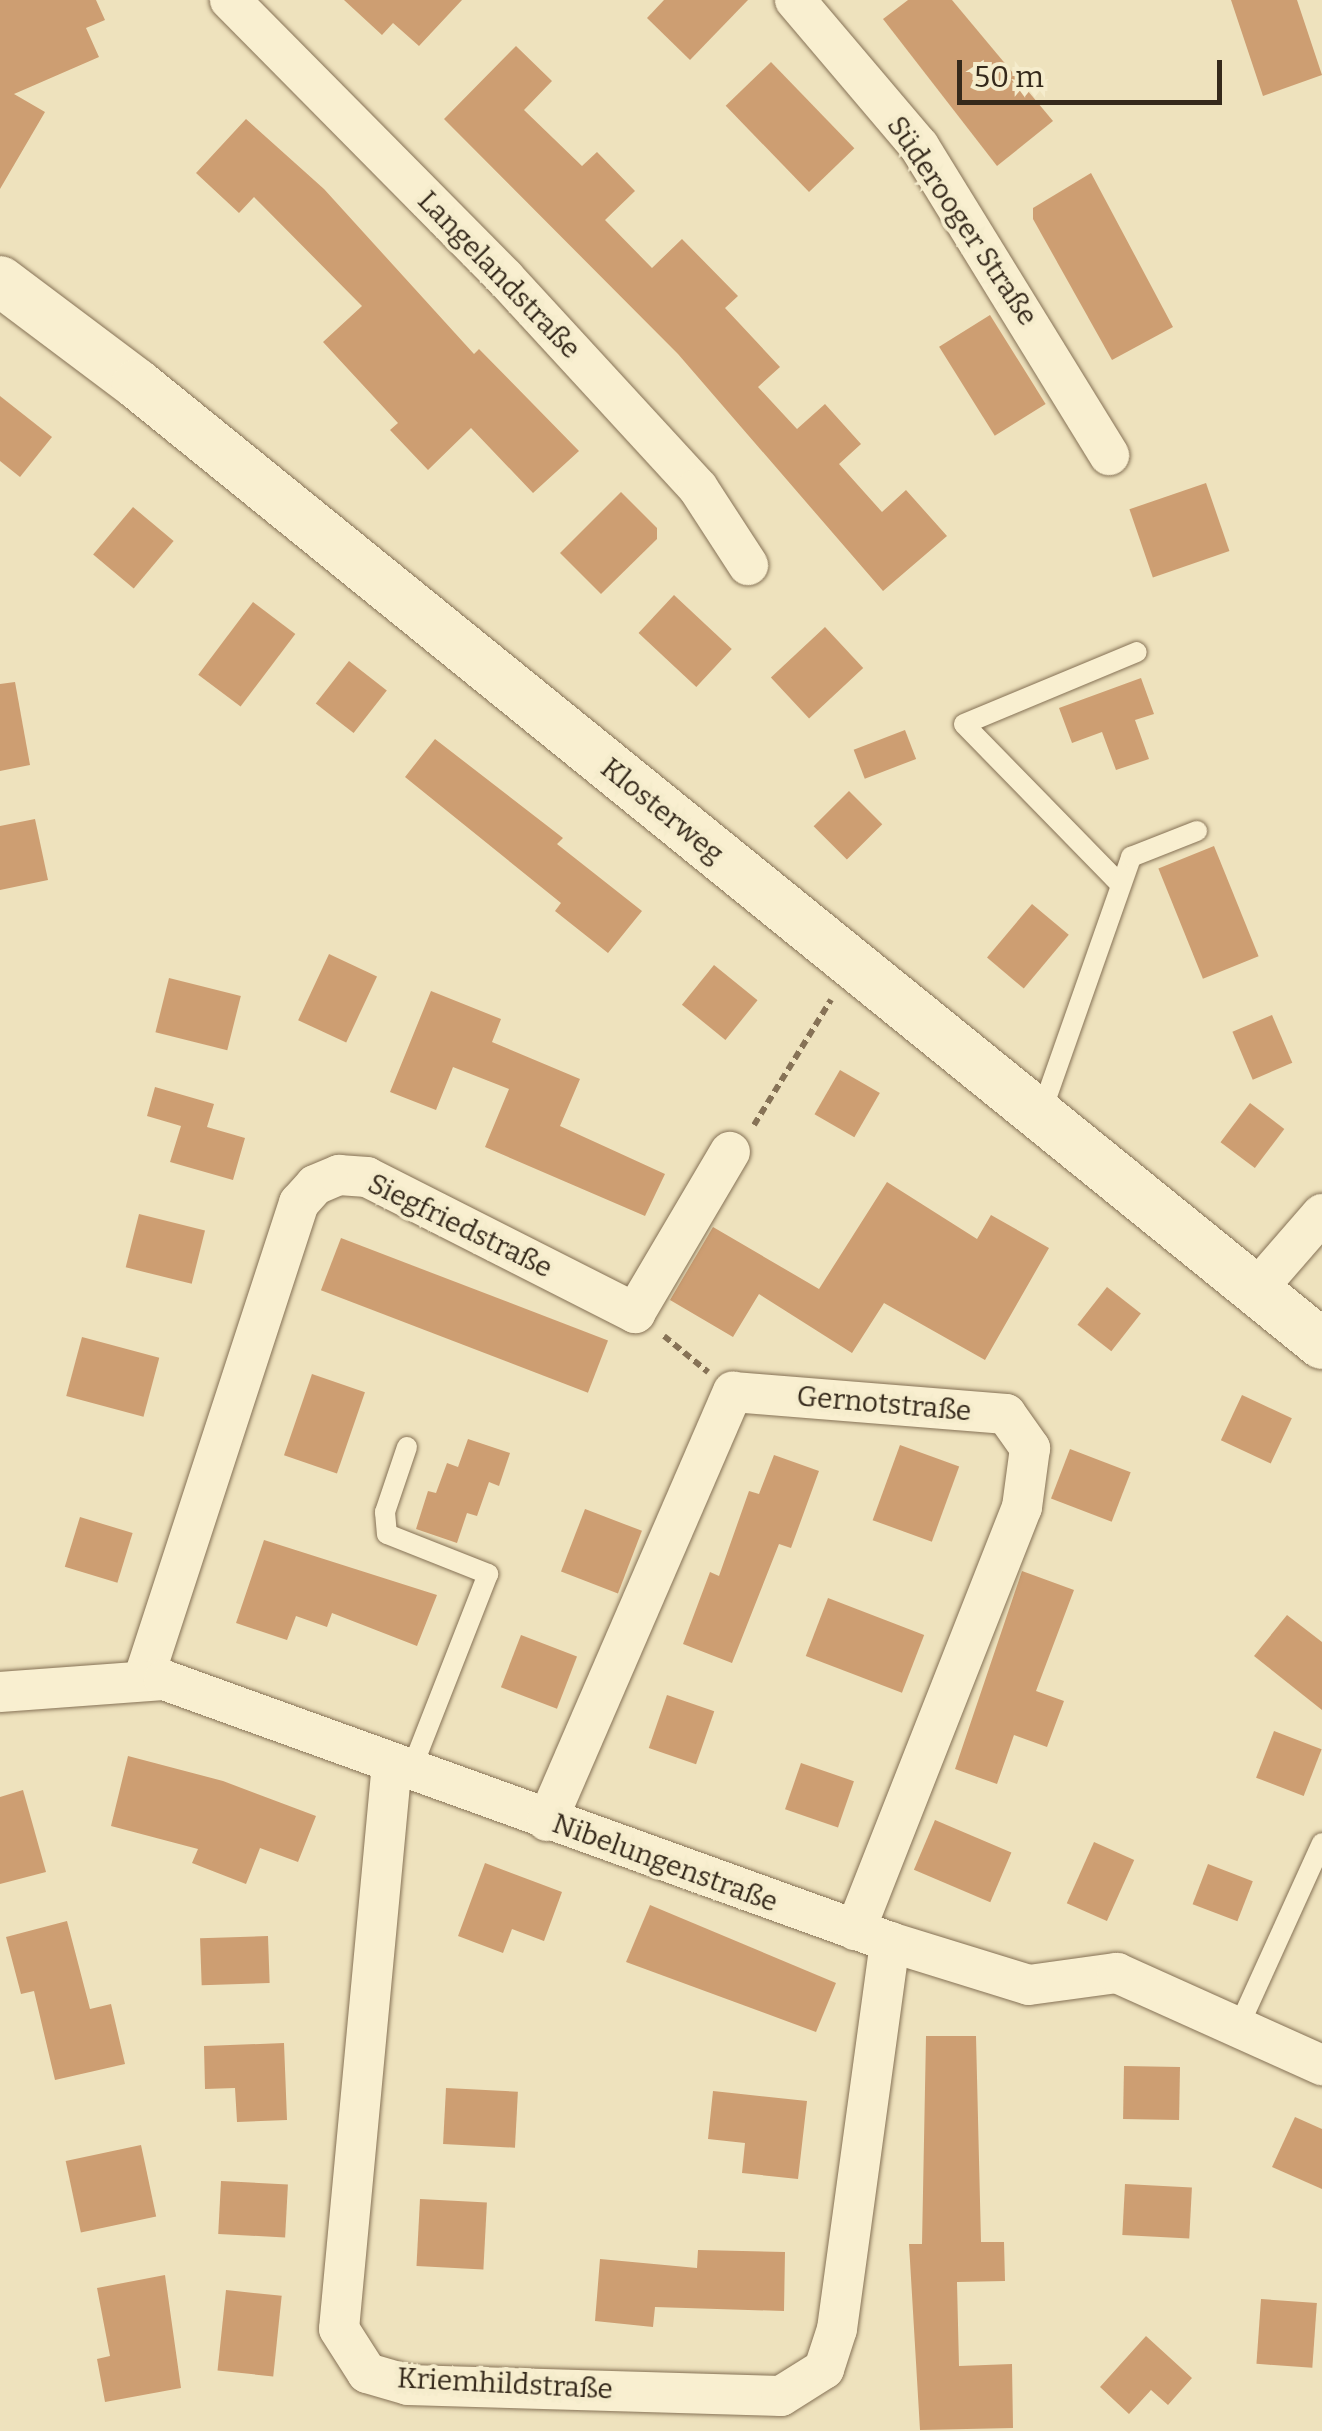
<!DOCTYPE html>
<html>
<head>
<meta charset="utf-8">
<style>
  body { margin:0 }
  #map { position:relative; width:1322px; height:2431px; overflow:hidden; background:#eee2bd; font-family:Bitter,serif }
  div>[style] { position:absolute }
  .building>* { inset:0; background:#cd9e72; transform-origin:0 0 }
  .path>* { height:6px; margin-top:-3px; transform-origin:0; background:repeating-linear-gradient(90deg,#867256 0 8px,transparent 0 13px) }
  .roads { filter:drop-shadow(0 0 2px #867256) drop-shadow(0 0 2px #867256) }
  .service>* { height:20px; margin:-10px; padding:0 10px; transform-origin:10px; border-radius:10px; background:#f9efd0 }
  .minor>* { height:40px; margin:-20px; padding:0 20px; transform-origin:20px; border-radius:20px; background:#f9efd0 }
  .tertiary>* { height:50px; margin:-25px; padding:0 25px; transform-origin:25px; border-radius:25px; background:#f9efd0 }
  span { translate:-50% -50%; white-space:nowrap; text-align:center; line-height:1.15; -webkit-text-stroke:8px #f5eccc; paint-order:stroke }
  .street-label { font-size:28px; color:#35291b }
  .scale { position:absolute; left:957px; top:60px; width:265px; height:45px; box-sizing:border-box; border:5px solid #35291b; border-top:0; padding-left:12px; font-size:30px; line-height:35px; white-space:nowrap; color:#35291b; -webkit-text-stroke:8px #f5eccc; paint-order:stroke }
</style>
</head>
<body>
<div id="map">
  <div class="building">
    <i style="clip-path:polygon(0 0,96px 0,105px 20px,86px 28px,99px 57px,14px 94px,45px 112px,0 189px)"></i>
    <i style="clip-path:polygon(344px 0,462px 0,419px 46px,393px 23px,382px 35px)"></i>
    <i style="clip-path:polygon(664px 0,748px 0,690px 60px,647px 18px)"></i>
    <i style="clip-path:polygon(908px 0,952px 0,1053px 121px,997px 166px,883px 19px)"></i>
    <i style="clip-path:polygon(1231px 0,1297px 0,1322px 75px,1263px 96px)"></i>
    <i style="clip-path:polygon(516px 46px,552px 81px,524px 110px,582px 166px,597px 152px,635px 191px,605px 220px,652px 268px,682px 239px,738px 296px,725px 308px,780px 367px,758px 387px,797px 429px,825px 404px,861px 444px,839px 464px,882px 512px,906px 490px,947px 536px,883px 591px,678px 354px,444px 119px)"></i>
    <i style="left:771px;top:62px;width:120px;height:63px;rotate:46deg"></i>
    <i style="clip-path:polygon(246px 119px,324px 189px,474px 354px,479px 349px,579px 451px,533px 493px,471px 428px,428px 470px,390px 430px,398px 423px,323px 342px,362px 306px,254px 197px,239px 213px,196px 173px)"></i>
    <i style="clip-path:polygon(1091px 173px,1173px 327px,1112px 360px,1033px 219px,1033px 208px)"></i>
    <i style="left:990px;top:315px;width:105px;height:60px;rotate:58deg"></i>
    <i style="clip-path:polygon(0 396px,52px 437px,20px 477px,0 461px)"></i>
    <i style="left:1206px;top:483px;width:72px;height:81px;rotate:71deg"></i>
    <i style="clip-path:polygon(621px 492px,657px 528px,657px 539px,601px 594px,560px 553px)"></i>
    <i style="left:133px;top:507px;width:53px;height:62px;rotate:40deg"></i>
    <i style="left:674px;top:595px;width:79px;height:52px;rotate:43deg"></i>
    <i style="left:253px;top:602px;width:53px;height:91px;rotate:37deg"></i>
    <i style="left:825px;top:627px;width:56px;height:74px;rotate:47deg"></i>
    <i style="left:349px;top:661px;width:48px;height:54px;rotate:38deg"></i>
    <i style="clip-path:polygon(1141px 678px,1154px 714px,1135px 720px,1149px 759px,1116px 770px,1102px 732px,1072px 743px,1059px 708px)"></i>
    <i style="clip-path:polygon(15px 682px,30px 765px,0 771px,0 684px)"></i>
    <i style="left:905px;top:730px;width:31px;height:55px;rotate:69deg"></i>
    <i style="clip-path:polygon(435px 739px,563px 838px,557px 844px,642px 911px,608px 953px,555px 911px,561px 903px,405px 777px)"></i>
    <i style="left:849px;top:791px;width:47px;height:50px;rotate:45deg"></i>
    <i style="clip-path:polygon(35px 819px,48px 880px,0 890px,0 826px)"></i>
    <i style="left:1214px;top:846px;width:119px;height:60px;rotate:68deg"></i>
    <i style="left:1032px;top:904px;width:48px;height:70px;rotate:40deg"></i>
    <i style="left:329px;top:954px;width:53px;height:73px;rotate:25deg"></i>
    <i style="left:714px;top:965px;width:56px;height:51px;rotate:39deg"></i>
    <i style="left:169px;top:978px;width:74px;height:56px;rotate:14deg"></i>
    <i style="clip-path:polygon(431px 991px,501px 1019px,492px 1042px,580px 1079px,560px 1126px,665px 1174px,645px 1216px,485px 1147px,509px 1089px,453px 1067px,436px 1110px,390px 1092px)"></i>
    <i style="left:1272px;top:1015px;width:52px;height:43px;rotate:67deg"></i>
    <i style="left:840px;top:1070px;width:46px;height:51px;rotate:30deg"></i>
    <i style="clip-path:polygon(155px 1087px,214px 1104px,207px 1127px,245px 1138px,233px 1180px,170px 1162px,181px 1126px,147px 1116px)"></i>
    <i style="left:1250px;top:1103px;width:43px;height:49px;rotate:37deg"></i>
    <i style="clip-path:polygon(887px 1182px,977px 1239px,991px 1215px,1049px 1248px,985px 1360px,884px 1303px,852px 1353px,759px 1294px,733px 1337px,670px 1300px,713px 1227px,819px 1289px)"></i>
    <i style="left:139px;top:1214px;width:68px;height:55px;rotate:14deg"></i>
    <i style="left:341px;top:1238px;width:286px;height:56px;rotate:21deg"></i>
    <i style="left:1107px;top:1287px;width:43px;height:48px;rotate:38deg"></i>
    <i style="left:82px;top:1337px;width:80px;height:61px;rotate:15deg"></i>
    <i style="left:312px;top:1374px;width:56px;height:86px;rotate:19deg"></i>
    <i style="left:1242px;top:1395px;width:55px;height:50px;rotate:25deg"></i>
    <i style="clip-path:polygon(468px 1439px,510px 1453px,499px 1486px,489px 1482px,477px 1516px,467px 1513px,457px 1543px,416px 1529px,428px 1491px,436px 1493px,447px 1463px,458px 1467px)"></i>
    <i style="left:900px;top:1445px;width:63px;height:80px;rotate:20deg"></i>
    <i style="left:1070px;top:1449px;width:65px;height:53px;rotate:21deg"></i>
    <i style="clip-path:polygon(774px 1455px,819px 1471px,791px 1548px,779px 1544px,732px 1663px,683px 1644px,710px 1572px,719px 1576px,749px 1491px,759px 1494px)"></i>
    <i style="left:585px;top:1509px;width:61px;height:67px;rotate:21deg"></i>
    <i style="left:80px;top:1517px;width:55px;height:52px;rotate:17deg"></i>
    <i style="clip-path:polygon(264px 1540px,437px 1595px,417px 1646px,332px 1613px,327px 1627px,296px 1616px,287px 1640px,236px 1623px)"></i>
    <i style="clip-path:polygon(1022px 1571px,1074px 1590px,1036px 1691px,1064px 1701px,1047px 1747px,1014px 1735px,997px 1784px,955px 1769px)"></i>
    <i style="left:828px;top:1598px;width:103px;height:62px;rotate:21deg"></i>
    <i style="clip-path:polygon(1287px 1615px,1322px 1642px,1322px 1710px,1254px 1656px)"></i>
    <i style="left:521px;top:1635px;width:60px;height:56px;rotate:21deg"></i>
    <i style="left:667px;top:1695px;width:50px;height:56px;rotate:19deg"></i>
    <i style="left:1274px;top:1731px;width:51px;height:50px;rotate:21deg"></i>
    <i style="clip-path:polygon(128px 1756px,223px 1781px,316px 1816px,298px 1862px,260px 1848px,246px 1884px,192px 1863px,198px 1849px,111px 1826px)"></i>
    <i style="left:801px;top:1763px;width:56px;height:49px;rotate:19deg"></i>
    <i style="clip-path:polygon(23px 1790px,46px 1872px,0 1884px,0 1797px)"></i>
    <i style="left:935px;top:1820px;width:83px;height:54px;rotate:23deg"></i>
    <i style="left:1094px;top:1842px;width:44px;height:67px;rotate:24deg"></i>
    <i style="clip-path:polygon(485px 1863px,562px 1892px,544px 1941px,512px 1929px,503px 1953px,458px 1936px)"></i>
    <i style="left:1208px;top:1864px;width:48px;height:43px;rotate:21deg"></i>
    <i style="clip-path:polygon(650px 1905px,836px 1983px,816px 2032px,626px 1962px)"></i>
    <i style="clip-path:polygon(67px 1921px,90px 2009px,111px 2004px,125px 2064px,55px 2080px,34px 1991px,21px 1994px,6px 1937px)"></i>
    <i style="left:268px;top:1936px;width:47px;height:68px;rotate:88deg"></i>
    <i style="clip-path:polygon(926px 2036px,976px 2036px,981px 2242px,1004px 2242px,1005px 2281px,957px 2282px,959px 2366px,1012px 2364px,1013px 2428px,920px 2430px,909px 2244px,922px 2244px)"></i>
    <i style="clip-path:polygon(284px 2043px,287px 2120px,237px 2122px,235px 2088px,205px 2089px,204px 2046px)"></i>
    <i style="left:1124px;top:2066px;width:56px;height:53px;rotate:1deg"></i>
    <i style="left:446px;top:2088px;width:72px;height:56px;rotate:3deg"></i>
    <i style="clip-path:polygon(713px 2091px,807px 2101px,798px 2179px,742px 2173px,745px 2143px,708px 2139px)"></i>
    <i style="clip-path:polygon(1295px 2117px,1322px 2129px,1322px 2189px,1272px 2167px)"></i>
    <i style="left:141px;top:2145px;width:73px;height:77px;rotate:78deg"></i>
    <i style="left:221px;top:2181px;width:67px;height:53px;rotate:3deg"></i>
    <i style="left:1125px;top:2184px;width:67px;height:51px;rotate:3deg"></i>
    <i style="left:420px;top:2199px;width:67px;height:67px;rotate:3deg"></i>
    <i style="clip-path:polygon(698px 2250px,785px 2252px,784px 2311px,655px 2307px,653px 2327px,595px 2321px,600px 2259px,697px 2268px)"></i>
    <i style="clip-path:polygon(165px 2275px,181px 2388px,105px 2402px,97px 2359px,110px 2356px,97px 2288px)"></i>
    <i style="left:226px;top:2290px;width:56px;height:81px;rotate:6deg"></i>
    <i style="left:1261px;top:2299px;width:56px;height:65px;rotate:4deg"></i>
    <i style="clip-path:polygon(1146px 2336px,1192px 2378px,1168px 2405px,1151px 2390px,1129px 2414px,1100px 2387px)"></i>
  </div>
  <div class="path">
    <i style="left:754px;top:1125px;width:147px;rotate:-58.4deg"></i>
    <i style="left:664px;top:1336px;width:57px;rotate:39.3deg"></i>
  </div>
  <div class="roads">
    <div class="service">
      <i style="left:1120px;top:884px;width:223px;rotate:-134.3deg"></i>
      <i style="left:964px;top:724px;width:187px;rotate:-22.6deg"></i>
      <i style="left:1040px;top:1116px;width:275px;rotate:-70.6deg"></i>
      <i style="left:1131px;top:857px;width:71px;rotate:-21.5deg"></i>
      <i style="left:407px;top:1447px;width:69px;rotate:108.7deg"></i>
      <i style="left:385px;top:1512px;width:22px;rotate:85deg"></i>
      <i style="left:387px;top:1534px;width:109px;rotate:21.6deg"></i>
      <i style="left:488px;top:1574px;width:211px;rotate:111.4deg"></i>
      <i style="left:1238px;top:2028px;width:203px;rotate:-65.6deg"></i>
    </div>
    <div class="minor">
      <i style="left:230px;top:0;width:391px;rotate:45.3deg"></i>
      <i style="left:505px;top:278px;width:285px;rotate:47.4deg"></i>
      <i style="left:698px;top:488px;width:92px;rotate:57deg"></i>
      <i style="left:795px;top:0;width:192px;rotate:49.7deg"></i>
      <i style="left:919px;top:146px;width:363px;rotate:58.4deg"></i>
      <i style="left:1255px;top:1291px;width:102px;rotate:-49deg"></i>
      <i style="left:144px;top:1677px;width:499px;rotate:-71.9deg"></i>
      <i style="left:299px;top:1203px;width:24px;rotate:-48deg"></i>
      <i style="left:315px;top:1185px;width:26px;rotate:-23deg"></i>
      <i style="left:339px;top:1175px;width:28px;rotate:4deg"></i>
      <i style="left:367px;top:1177px;width:301px;rotate:26.9deg"></i>
      <i style="left:635px;top:1313px;width:187px;rotate:-59.5deg"></i>
      <i style="left:0;top:1692px;width:164px;rotate:-4.2deg"></i>
      <i style="left:164px;top:1680px;width:772px;rotate:19.84deg"></i>
      <i style="left:890px;top:1942px;width:145px;rotate:17.2deg"></i>
      <i style="left:1029px;top:1985px;width:89px;rotate:-7.8deg"></i>
      <i style="left:1117px;top:1973px;width:225px;rotate:24.2deg"></i>
      <i style="left:392px;top:1763px;width:568px;rotate:95.35deg"></i>
      <i style="left:339px;top:2329px;width:52px;rotate:57.5deg"></i>
      <i style="left:367px;top:2373px;width:43px;rotate:16.3deg"></i>
      <i style="left:408px;top:2385px;width:373px;rotate:1.7deg"></i>
      <i style="left:781px;top:2396px;width:51px;rotate:-32.1deg"></i>
      <i style="left:824px;top:2369px;width:42px;rotate:-72deg"></i>
      <i style="left:837px;top:2329px;width:391px;rotate:-82.2deg"></i>
      <i style="left:547px;top:1821px;width:468px;rotate:-66.6deg"></i>
      <i style="left:733px;top:1392px;width:274px;rotate:4.6deg"></i>
      <i style="left:1006px;top:1414px;width:42px;rotate:54.8deg"></i>
      <i style="left:1030px;top:1448px;width:60px;rotate:97.7deg"></i>
      <i style="left:1022px;top:1507px;width:455px;rotate:111.5deg"></i>
    </div>
    <div class="tertiary">
      <i style="left:0;top:281px;width:171px;rotate:36.9deg"></i>
      <i style="left:137px;top:384px;width:1525px;rotate:39.01deg"></i>
    </div>
  </div>
  <div class="street-label">
    <span style="left:962px;top:221px;rotate:56deg">Süderooger Straße</span>
    <span style="left:499px;top:275px;rotate:46deg">Langelandstraße</span>
    <span style="left:662px;top:811px;rotate:39deg">Klosterweg</span>
    <span style="left:460px;top:1226px;rotate:26deg">Siegfriedstraße</span>
    <span style="left:884px;top:1404px;rotate:5deg">Gernotstraße</span>
    <span style="left:665px;top:1863px;rotate:20deg">Nibelungenstraße</span>
    <span style="left:505px;top:2384px;rotate:3deg">Kriemhildstraße</span>
  </div>
  <div class="scale">50 m</div>
</div>
</body>
</html>
